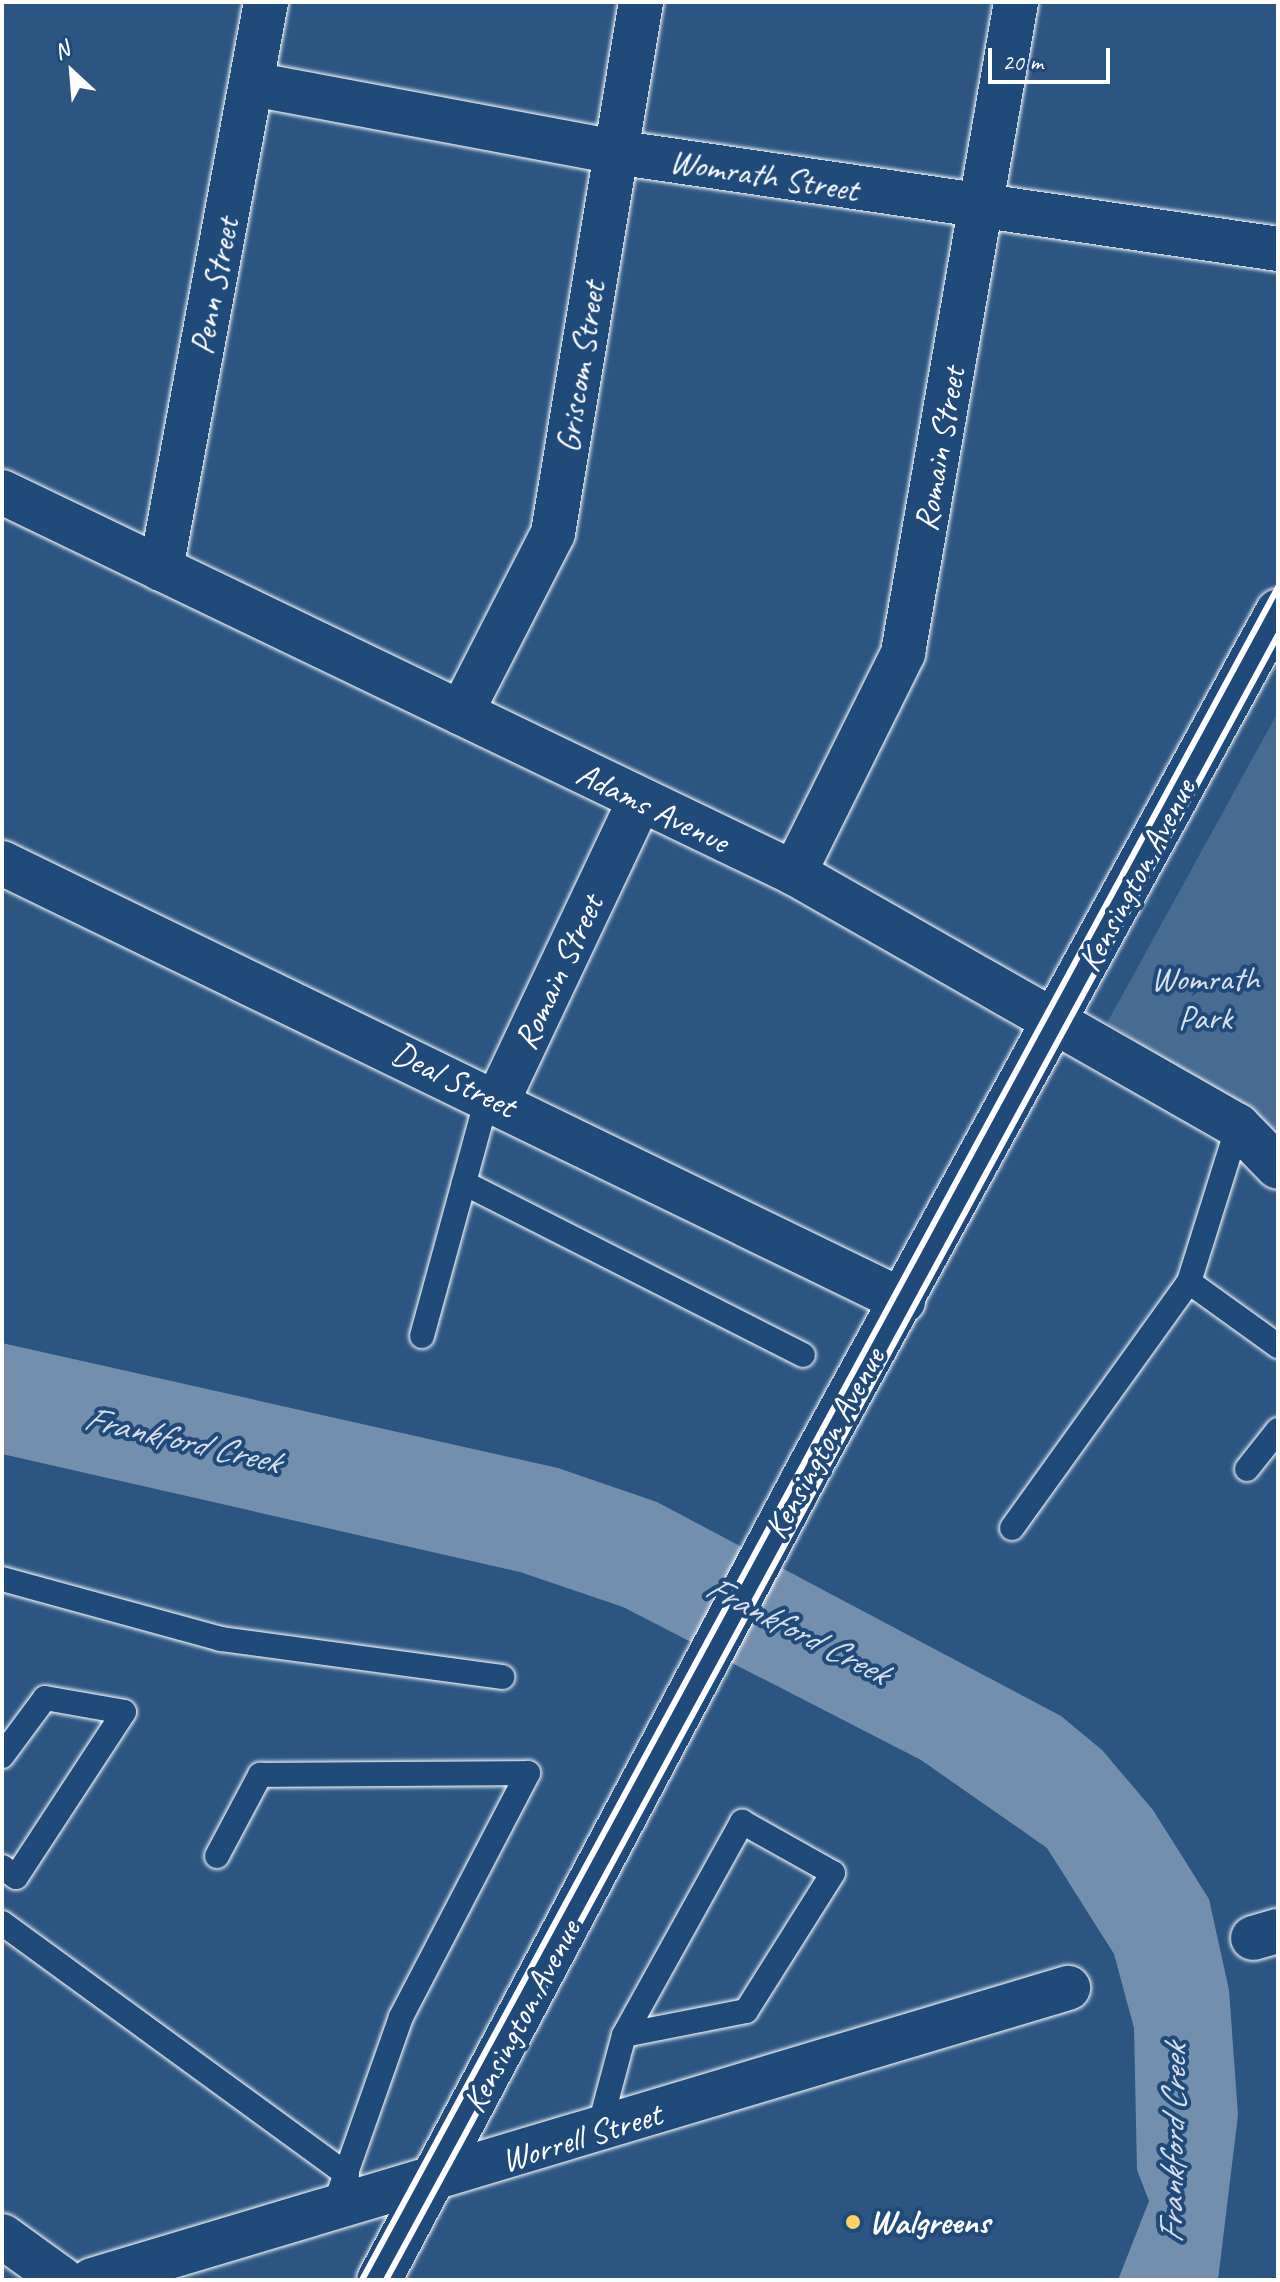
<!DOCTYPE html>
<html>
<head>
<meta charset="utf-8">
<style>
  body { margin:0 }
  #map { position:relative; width:1280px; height:2282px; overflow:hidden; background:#2c5582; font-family:Caveat,sans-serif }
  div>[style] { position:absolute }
  .green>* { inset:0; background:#486b92 }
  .water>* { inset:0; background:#748fad }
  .roads { filter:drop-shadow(0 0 2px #fff) drop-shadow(0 0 2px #fff) }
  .lane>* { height:24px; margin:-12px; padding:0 12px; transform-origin:12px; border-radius:12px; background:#1f4a7a }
  .street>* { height:44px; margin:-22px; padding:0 22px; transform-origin:22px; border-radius:22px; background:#1f4a7a }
  .secondary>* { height:44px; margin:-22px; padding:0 22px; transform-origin:22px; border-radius:22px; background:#1f4a7a }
  .rail>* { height:6px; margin:-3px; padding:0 3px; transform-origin:3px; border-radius:3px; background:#fff }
  .dots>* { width:22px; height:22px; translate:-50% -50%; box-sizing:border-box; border:4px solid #1f4a7a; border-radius:50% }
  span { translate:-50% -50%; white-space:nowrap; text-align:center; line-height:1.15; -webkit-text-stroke:8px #1f4a7a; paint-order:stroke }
  .street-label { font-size:34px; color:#fff }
  .park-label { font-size:34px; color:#dae1e9 }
  .poi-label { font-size:34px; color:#fff; font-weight:700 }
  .left { translate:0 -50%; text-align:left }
  .water-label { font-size:36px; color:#d5dde6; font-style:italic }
  .frame { position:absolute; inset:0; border:4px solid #fff; pointer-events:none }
  .north { position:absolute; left:32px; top:32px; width:80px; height:80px; -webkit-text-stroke:6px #1f4a7a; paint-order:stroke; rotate:334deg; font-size:22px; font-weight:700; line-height:32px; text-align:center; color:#fff }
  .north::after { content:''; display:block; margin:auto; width:28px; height:36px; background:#fff; clip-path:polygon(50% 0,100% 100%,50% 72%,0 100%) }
  .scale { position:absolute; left:988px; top:48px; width:122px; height:36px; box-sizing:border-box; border:4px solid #fff; border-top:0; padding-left:10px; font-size:24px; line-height:28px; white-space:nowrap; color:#fff; -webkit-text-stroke:6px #1f4a7a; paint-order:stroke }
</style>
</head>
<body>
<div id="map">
  <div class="green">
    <i style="clip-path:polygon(1278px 712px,1278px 1138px,1253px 1113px,1107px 1023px)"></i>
  </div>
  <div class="water">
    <i style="clip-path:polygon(2px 1343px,558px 1468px,657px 1502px,1061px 1716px,1102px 1750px,1153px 1810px,1209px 1899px,1229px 1990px,1238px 2115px,1218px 2280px,1118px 2280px,1149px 2201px,1137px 2170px,1134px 2028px,1114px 1954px,1047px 1848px,921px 1760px,623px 1607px,520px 1572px,2px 1454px)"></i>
  </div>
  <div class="roads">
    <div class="lane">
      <i style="left:464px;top:1183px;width:380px;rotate:26.9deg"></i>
      <i style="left:1189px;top:1282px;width:164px;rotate:-72.6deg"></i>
      <i style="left:422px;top:1336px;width:250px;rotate:-74.7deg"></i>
      <i style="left:1247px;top:1469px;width:50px;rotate:-51.5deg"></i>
      <i style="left:1012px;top:1528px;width:303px;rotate:-54.3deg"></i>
      <i style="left:1189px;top:1282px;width:110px;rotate:35.7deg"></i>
      <i style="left:2px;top:1579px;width:227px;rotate:15.3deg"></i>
      <i style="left:221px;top:1639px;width:284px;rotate:7.7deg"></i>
      <i style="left:2px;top:1756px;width:72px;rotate:-53.4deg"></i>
      <i style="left:45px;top:1698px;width:80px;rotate:10deg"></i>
      <i style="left:124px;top:1712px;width:197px;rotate:123.2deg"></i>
      <i style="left:16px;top:1877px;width:17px;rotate:-144deg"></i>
      <i style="left:217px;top:1856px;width:92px;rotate:-62deg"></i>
      <i style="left:260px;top:1775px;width:268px;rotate:-0.4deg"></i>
      <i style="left:528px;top:1773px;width:275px;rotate:117.5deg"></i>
      <i style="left:401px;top:2017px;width:205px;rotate:109.4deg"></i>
      <i style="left:2px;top:1923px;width:427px;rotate:36.1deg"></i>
      <i style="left:598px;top:2132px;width:100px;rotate:-75deg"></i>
      <i style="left:624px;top:2035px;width:244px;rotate:-61deg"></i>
      <i style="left:742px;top:1822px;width:104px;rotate:29.3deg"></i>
      <i style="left:833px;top:1873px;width:163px;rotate:122.2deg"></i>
      <i style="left:746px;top:2011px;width:124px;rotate:168.9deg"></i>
    </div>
    <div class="street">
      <i style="left:252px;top:84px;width:369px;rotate:10.6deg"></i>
      <i style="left:615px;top:152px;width:670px;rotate:8.32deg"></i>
      <i style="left:2px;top:492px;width:879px;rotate:25.69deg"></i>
      <i style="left:794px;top:873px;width:511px;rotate:29.68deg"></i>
      <i style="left:1238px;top:1126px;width:57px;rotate:45.7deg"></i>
      <i style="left:161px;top:569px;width:577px;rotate:-79.51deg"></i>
      <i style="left:461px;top:713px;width:202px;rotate:-62.9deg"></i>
      <i style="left:553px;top:533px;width:538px;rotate:-80.59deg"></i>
      <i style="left:2px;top:863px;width:1002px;rotate:25.93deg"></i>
      <i style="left:794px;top:873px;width:246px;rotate:-63.6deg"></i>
      <i style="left:903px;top:653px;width:661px;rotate:-80.15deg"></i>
      <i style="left:498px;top:1100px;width:330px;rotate:-64.7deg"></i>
      <i style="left:1253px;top:1938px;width:26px;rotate:-16deg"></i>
      <i style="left:92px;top:2280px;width:1019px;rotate:-16.66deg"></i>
    </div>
    <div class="secondary">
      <i style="left:2px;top:2236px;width:75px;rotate:35.8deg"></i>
      <i style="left:379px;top:2280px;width:917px;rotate:-62.09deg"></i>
      <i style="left:808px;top:1470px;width:979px;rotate:-61.31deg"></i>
    </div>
  </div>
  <div class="rail">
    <i style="left:362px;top:2280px;width:1925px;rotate:-61.58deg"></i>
    <i style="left:386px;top:2280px;width:1871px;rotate:-61.53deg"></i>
  </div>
  <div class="dots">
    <i style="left:853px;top:2222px;background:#ffd166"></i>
  </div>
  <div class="street-label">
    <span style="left:764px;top:175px;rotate:9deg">Womrath Street</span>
    <span style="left:214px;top:286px;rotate:-79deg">Penn Street</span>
    <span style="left:580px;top:367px;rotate:-81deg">Griscom Street</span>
    <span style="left:939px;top:449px;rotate:-80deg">Romain Street</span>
    <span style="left:653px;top:807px;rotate:26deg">Adams Avenue</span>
    <span style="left:1136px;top:875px;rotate:-62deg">Kensington Avenue</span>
    <span style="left:558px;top:972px;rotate:-65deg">Romain Street</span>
    <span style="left:454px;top:1079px;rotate:26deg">Deal Street</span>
    <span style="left:824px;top:1443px;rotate:-61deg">Kensington Avenue</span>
    <span style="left:521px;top:2016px;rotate:-62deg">Kensington Avenue</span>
    <span style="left:581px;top:2137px;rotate:-17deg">Worrell Street</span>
  </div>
  <div class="park-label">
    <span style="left:1205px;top:998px">Womrath<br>Park</span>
  </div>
  <div class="poi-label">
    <span class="left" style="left:869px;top:2222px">Walgreens</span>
  </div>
  <div class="water-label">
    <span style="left:182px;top:1440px;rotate:13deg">Frankford Creek</span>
    <span style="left:797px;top:1630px;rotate:27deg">Frankford Creek</span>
    <span style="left:1173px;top:2144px;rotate:-89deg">Frankford Creek</span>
  </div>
  <div class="frame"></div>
  <div class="north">N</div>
  <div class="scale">20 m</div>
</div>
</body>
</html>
